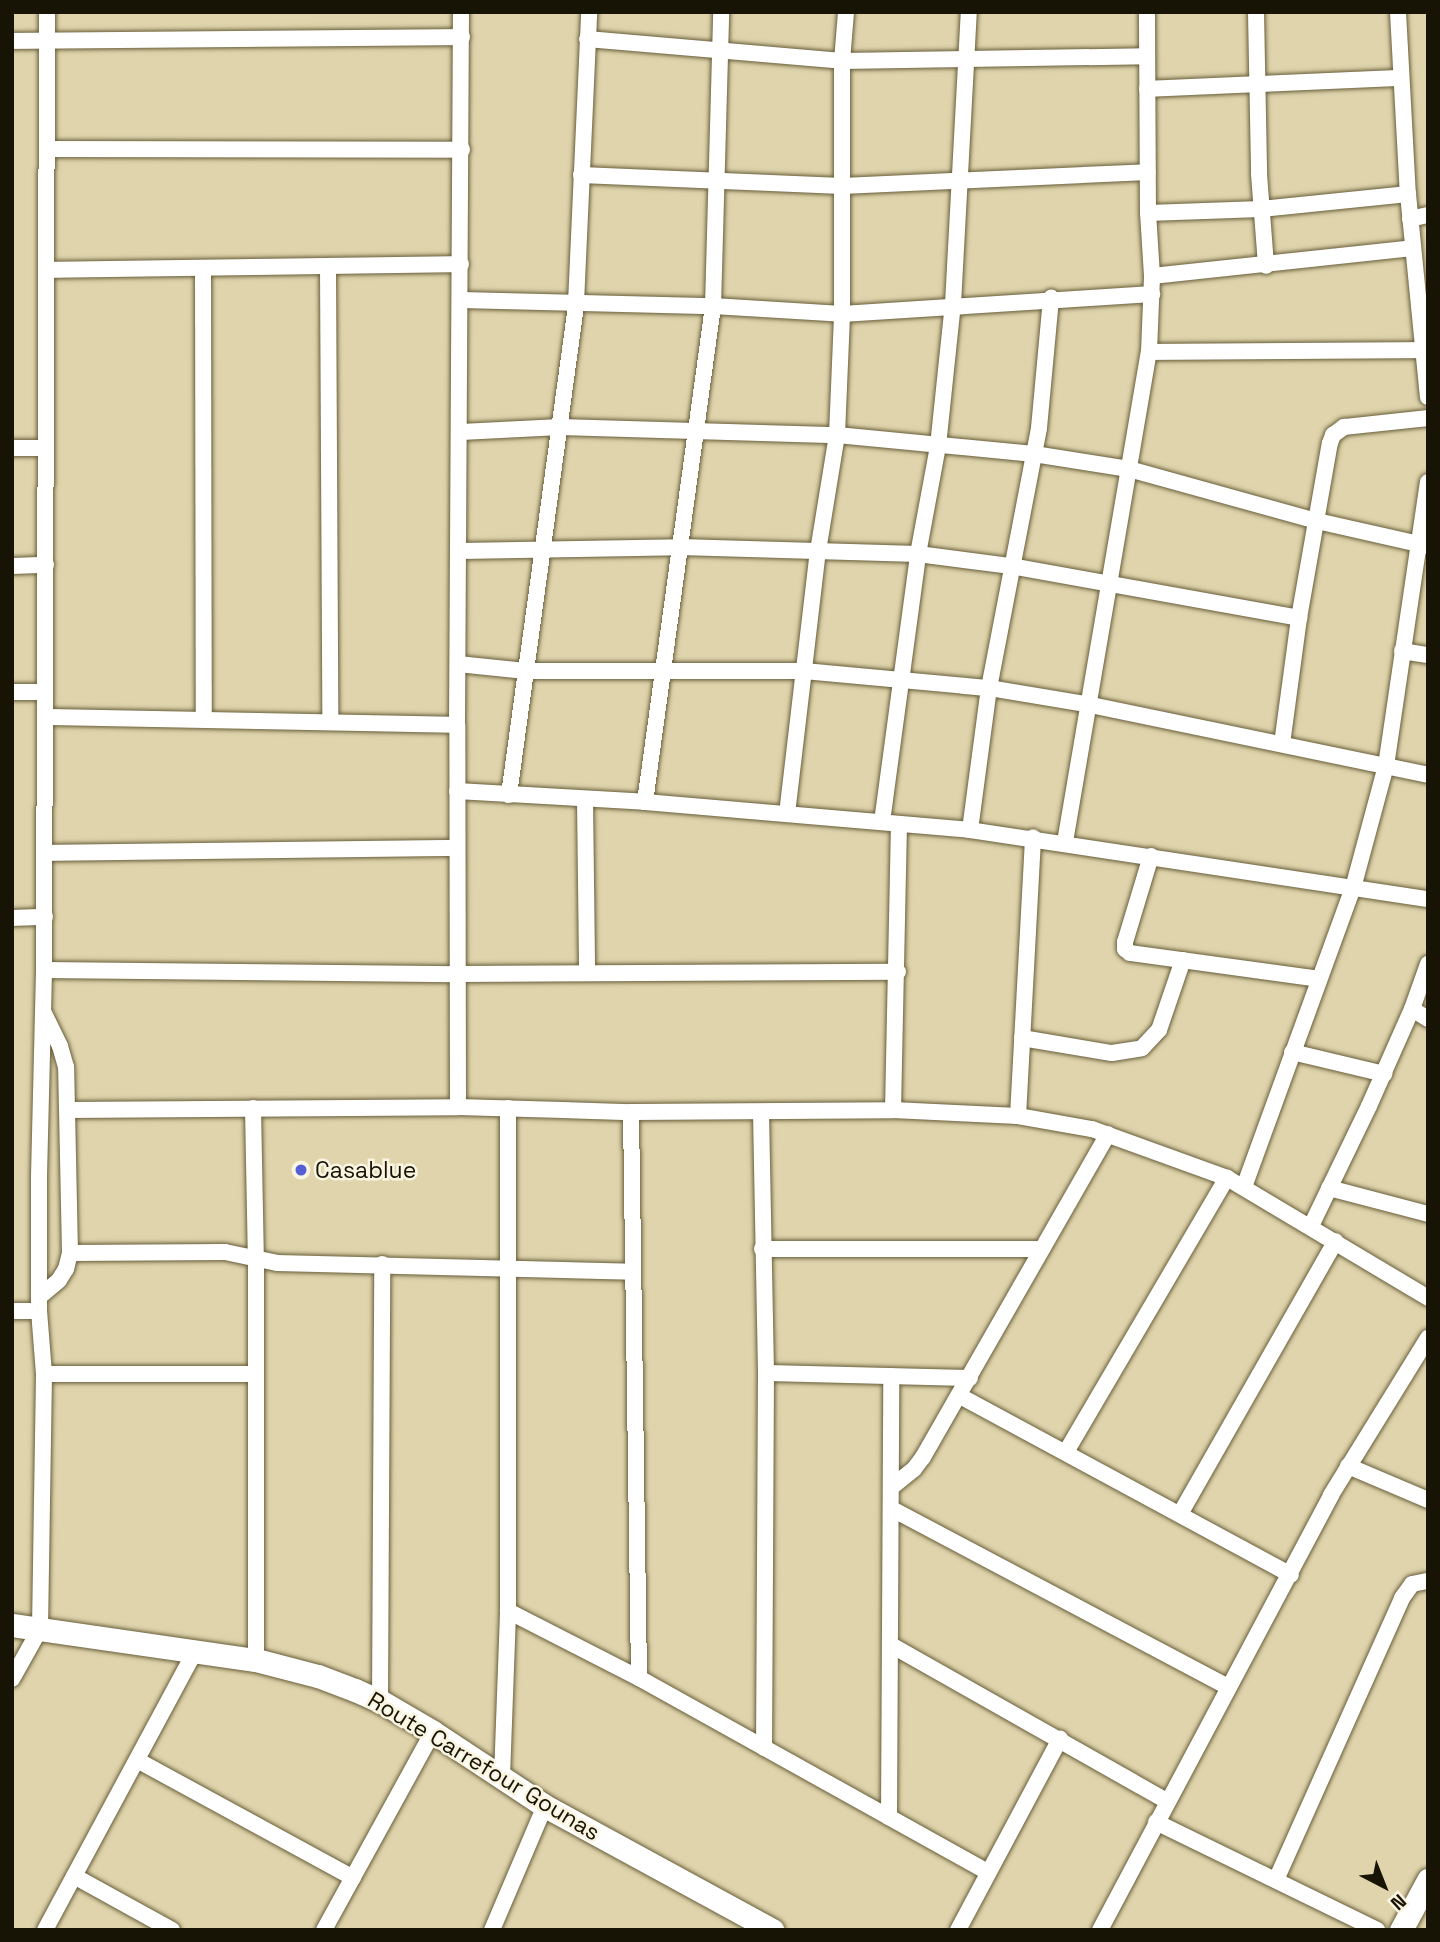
<!DOCTYPE html>
<html>
<head>
<meta charset="utf-8">
<style>
  body { margin:0 }
  #map { position:relative; width:1440px; height:1942px; overflow:hidden; background:#dfd4ac; font-family:"Space Grotesk",sans-serif }
  div>[style] { position:absolute }
  .roads { filter:drop-shadow(0 0 2px #685e3a) drop-shadow(0 0 2px #685e3a) }
  .street>* { height:16px; margin:-8px; padding:0 8px; transform-origin:8px; border-radius:8px; background:#fff }
  .secondary>* { height:23px; margin:-11.5px; padding:0 11.5px; transform-origin:11.5px; border-radius:11.5px; background:#fff }
  .dots>* { width:19px; height:19px; translate:-50% -50%; box-sizing:border-box; border:4px solid #faf5e0; border-radius:50% }
  span { translate:-50% -50%; white-space:nowrap; text-align:center; line-height:1.15; -webkit-text-stroke:5px #faf5e0; paint-order:stroke }
  .poi-label { font-size:23px; color:#171305 }
  .left { translate:0 -50%; text-align:left }
  .street-label { font-size:23px; color:#171305 }
  .frame { position:absolute; inset:0; border:14px solid #171305; pointer-events:none }
  .north { position:absolute; left:1349px; top:1851px; width:70px; height:70px; -webkit-text-stroke:5px #faf5e0; paint-order:stroke; rotate:138deg; font-size:19px; font-weight:700; line-height:28px; text-align:center; color:#171305 }
  .north::after { content:''; display:block; margin:auto; width:24px; height:32px; background:#171305; clip-path:polygon(50% 0,100% 100%,50% 72%,0 100%) }
</style>
</head>
<body>
<div id="map">
  <div class="roads">
    <div class="street">
      <i style="left:1256px;top:12px;width:162px;rotate:88.9deg"></i>
      <i style="left:1259px;top:174px;width:92px;rotate:85.6deg"></i>
      <i style="left:1398px;top:12px;width:182px;rotate:86.9deg"></i>
      <i style="left:1408px;top:194px;width:204px;rotate:84.4deg"></i>
      <i style="left:587px;top:39px;width:256px;rotate:4.9deg"></i>
      <i style="left:842px;top:61px;width:304px;rotate:-0.9deg"></i>
      <i style="left:12px;top:41px;width:450px;rotate:-0.5deg"></i>
      <i style="left:1147px;top:89px;width:254px;rotate:-2.5deg"></i>
      <i style="left:47px;top:149px;width:415px;rotate:0.1deg"></i>
      <i style="left:581px;top:175px;width:261px;rotate:2.4deg"></i>
      <i style="left:842px;top:186px;width:306px;rotate:-2.6deg"></i>
      <i style="left:1148px;top:213px;width:113px;rotate:-2deg"></i>
      <i style="left:1261px;top:209px;width:148px;rotate:-5.8deg"></i>
      <i style="left:1410px;top:219px;width:18px;rotate:-13deg"></i>
      <i style="left:328px;top:267px;width:454px;rotate:89.7deg"></i>
      <i style="left:46px;top:270px;width:415px;rotate:-0.8deg"></i>
      <i style="left:203px;top:270px;width:449px;rotate:89.9deg"></i>
      <i style="left:1152px;top:276px;width:262px;rotate:-6.1deg"></i>
      <i style="left:461px;top:300px;width:252px;rotate:1.4deg"></i>
      <i style="left:713px;top:306px;width:129px;rotate:3.5deg"></i>
      <i style="left:842px;top:314px;width:311px;rotate:-3.7deg"></i>
      <i style="left:1149px;top:352px;width:279px;rotate:-0.4deg"></i>
      <i style="left:461px;top:432px;width:99px;rotate:-2.9deg"></i>
      <i style="left:560px;top:427px;width:277px;rotate:1.7deg"></i>
      <i style="left:837px;top:435px;width:198px;rotate:5.5deg"></i>
      <i style="left:1034px;top:454px;width:96px;rotate:9deg"></i>
      <i style="left:1129px;top:469px;width:195px;rotate:15.5deg"></i>
      <i style="left:1317px;top:521px;width:114px;rotate:12.7deg"></i>
      <i style="left:12px;top:448px;width:34px"></i>
      <i style="left:460px;top:551px;width:220px;rotate:-1deg"></i>
      <i style="left:680px;top:547px;width:238px;rotate:1.7deg"></i>
      <i style="left:918px;top:554px;width:94px;rotate:7.4deg"></i>
      <i style="left:1011px;top:566px;width:293px;rotate:10.2deg"></i>
      <i style="left:12px;top:566px;width:34px;rotate:-2deg"></i>
      <i style="left:1402px;top:651px;width:26px;rotate:9deg"></i>
      <i style="left:458px;top:664px;width:68px;rotate:5.9deg"></i>
      <i style="left:526px;top:671px;width:278px"></i>
      <i style="left:804px;top:671px;width:186px;rotate:5.3deg"></i>
      <i style="left:989px;top:688px;width:98px;rotate:9.4deg"></i>
      <i style="left:1086px;top:704px;width:349px;rotate:11.7deg"></i>
      <i style="left:12px;top:692px;width:33px"></i>
      <i style="left:45px;top:717px;width:412px;rotate:1.1deg"></i>
      <i style="left:1282px;top:744px;width:127px;rotate:-82.3deg"></i>
      <i style="left:1299px;top:618px;width:178px;rotate:-80deg"></i>
      <i style="left:1330px;top:443px;width:9px;rotate:-69deg"></i>
      <i style="left:1333px;top:435px;width:14px;rotate:-36deg"></i>
      <i style="left:1344px;top:427px;width:84px;rotate:-6.1deg"></i>
      <i style="left:457px;top:791px;width:188px;rotate:3.3deg"></i>
      <i style="left:645px;top:802px;width:326px;rotate:4.9deg"></i>
      <i style="left:970px;top:830px;width:463px;rotate:8.6deg"></i>
      <i style="left:509px;top:795px;width:497px;rotate:-82.2deg"></i>
      <i style="left:576px;top:303px;width:291px;rotate:-87.4deg"></i>
      <i style="left:585px;top:799px;width:173px;rotate:89.3deg"></i>
      <i style="left:645px;top:802px;width:501px;rotate:-82.19deg"></i>
      <i style="left:713px;top:306px;width:294px;rotate:-88.4deg"></i>
      <i style="left:787px;top:814px;width:265px;rotate:-83.3deg"></i>
      <i style="left:818px;top:551px;width:118px;rotate:-80.7deg"></i>
      <i style="left:837px;top:435px;width:121px;rotate:-87.6deg"></i>
      <i style="left:842px;top:314px;width:253px;rotate:-90deg"></i>
      <i style="left:842px;top:61px;width:49px;rotate:-85.3deg"></i>
      <i style="left:882px;top:822px;width:270px;rotate:-82.3deg"></i>
      <i style="left:918px;top:554px;width:110px;rotate:-79.5deg"></i>
      <i style="left:938px;top:446px;width:143px;rotate:-84deg"></i>
      <i style="left:953px;top:304px;width:292px;rotate:-86.9deg"></i>
      <i style="left:970px;top:830px;width:143px;rotate:-82.4deg"></i>
      <i style="left:989px;top:688px;width:265px;rotate:-79.1deg"></i>
      <i style="left:1039px;top:428px;width:131px;rotate:-84.7deg"></i>
      <i style="left:1065px;top:842px;width:497px;rotate:-80.3deg"></i>
      <i style="left:1149px;top:352px;width:76px;rotate:-87.7deg"></i>
      <i style="left:1152px;top:276px;width:63px;rotate:-93.6deg"></i>
      <i style="left:1148px;top:213px;width:201px;rotate:-90.3deg"></i>
      <i style="left:45px;top:853px;width:412px;rotate:-0.7deg"></i>
      <i style="left:1151px;top:856px;width:90px;rotate:106.8deg"></i>
      <i style="left:1125px;top:942px;width:7px;rotate:90deg"></i>
      <i style="left:1125px;top:949px;width:6px;rotate:39deg"></i>
      <i style="left:1130px;top:953px;width:191px;rotate:7.8deg"></i>
      <i style="left:12px;top:918px;width:33px;rotate:-2deg"></i>
      <i style="left:44px;top:970px;width:415px;rotate:0.6deg"></i>
      <i style="left:459px;top:974px;width:439px;rotate:-0.3deg"></i>
      <i style="left:1412px;top:1009px;width:19px;rotate:32deg"></i>
      <i style="left:1022px;top:1038px;width:91px;rotate:9.5deg"></i>
      <i style="left:1112px;top:1053px;width:30px;rotate:-9deg"></i>
      <i style="left:1142px;top:1048px;width:25px;rotate:-47deg"></i>
      <i style="left:1159px;top:1030px;width:74px;rotate:-71.1deg"></i>
      <i style="left:1292px;top:1052px;width:95px;rotate:13.4deg"></i>
      <i style="left:458px;top:1107px;width:382px;rotate:-90.1deg"></i>
      <i style="left:457px;top:725px;width:713px;rotate:-89.68deg"></i>
      <i style="left:253px;top:1108px;width:152px;rotate:88.9deg"></i>
      <i style="left:256px;top:1260px;width:400px;rotate:90deg"></i>
      <i style="left:68px;top:1110px;width:390px;rotate:-0.4deg"></i>
      <i style="left:458px;top:1107px;width:173px;rotate:1.7deg"></i>
      <i style="left:631px;top:1112px;width:262px;rotate:-0.4deg"></i>
      <i style="left:893px;top:1110px;width:125px;rotate:2.7deg"></i>
      <i style="left:1018px;top:1116px;width:75px;rotate:10deg"></i>
      <i style="left:1092px;top:1129px;width:144px;rotate:19.9deg"></i>
      <i style="left:1227px;top:1178px;width:234px;rotate:30.8deg"></i>
      <i style="left:893px;top:1110px;width:286px;rotate:-88.8deg"></i>
      <i style="left:631px;top:1112px;width:566px;rotate:89.19deg"></i>
      <i style="left:761px;top:1112px;width:261px;rotate:88.9deg"></i>
      <i style="left:766px;top:1373px;width:375px;rotate:90.3deg"></i>
      <i style="left:1018px;top:1116px;width:279px;rotate:-86.9deg"></i>
      <i style="left:1244px;top:1187px;width:318px;rotate:-70deg"></i>
      <i style="left:1353px;top:888px;width:126px;rotate:-74.9deg"></i>
      <i style="left:1386px;top:766px;width:287px;rotate:-81.6deg"></i>
      <i style="left:1329px;top:1188px;width:102px;rotate:14.7deg"></i>
      <i style="left:1311px;top:1226px;width:133px;rotate:-64.2deg"></i>
      <i style="left:1369px;top:1106px;width:106px;rotate:-66.1deg"></i>
      <i style="left:1412px;top:1009px;width:48px;rotate:-70.4deg"></i>
      <i style="left:762px;top:1249px;width:280px"></i>
      <i style="left:70px;top:1253px;width:155px;rotate:-0.4deg"></i>
      <i style="left:225px;top:1252px;width:53px;rotate:11.9deg"></i>
      <i style="left:277px;top:1263px;width:356px;rotate:1.4deg"></i>
      <i style="left:39px;top:1297px;width:26px;rotate:-40deg"></i>
      <i style="left:59px;top:1280px;width:13px;rotate:-58deg"></i>
      <i style="left:66px;top:1269px;width:16px;rotate:-76deg"></i>
      <i style="left:70px;top:1253px;width:186px;rotate:-91.2deg"></i>
      <i style="left:66px;top:1067px;width:22px;rotate:-106deg"></i>
      <i style="left:60px;top:1046px;width:37px;rotate:-116deg"></i>
      <i style="left:12px;top:1311px;width:27px"></i>
      <i style="left:766px;top:1373px;width:204px;rotate:1.4deg"></i>
      <i style="left:44px;top:1374px;width:211px"></i>
      <i style="left:960px;top:1396px;width:376px;rotate:28.4deg"></i>
      <i style="left:1066px;top:1452px;width:318px;rotate:-59.6deg"></i>
      <i style="left:1348px;top:1466px;width:87px;rotate:23deg"></i>
      <i style="left:893px;top:1486px;width:27px;rotate:-39deg"></i>
      <i style="left:914px;top:1469px;width:15px;rotate:-53deg"></i>
      <i style="left:923px;top:1457px;width:372px;rotate:-60.2deg"></i>
      <i style="left:892px;top:1509px;width:380px;rotate:27.9deg"></i>
      <i style="left:1180px;top:1514px;width:314px;rotate:-60.3deg"></i>
      <i style="left:508px;top:1611px;width:147px;rotate:27.1deg"></i>
      <i style="left:639px;top:1678px;width:399px;rotate:29.1deg"></i>
      <i style="left:891px;top:1645px;width:317px;rotate:29.5deg"></i>
      <i style="left:12px;top:1679px;width:57px;rotate:-60.8deg"></i>
      <i style="left:40px;top:1629px;width:255px;rotate:-89.1deg"></i>
      <i style="left:44px;top:1374px;width:63px;rotate:-94.5deg"></i>
      <i style="left:39px;top:1311px;width:135px;rotate:-90deg"></i>
      <i style="left:39px;top:1176px;width:206px;rotate:-88.6deg"></i>
      <i style="left:44px;top:970px;width:958px;rotate:-89.82deg"></i>
      <i style="left:380px;top:1701px;width:437px;rotate:-89.7deg"></i>
      <i style="left:137px;top:1760px;width:246px;rotate:28.6deg"></i>
      <i style="left:502px;top:1777px;width:166px;rotate:-87.9deg"></i>
      <i style="left:508px;top:1611px;width:503px;rotate:-90deg"></i>
      <i style="left:889px;top:1817px;width:441px;rotate:-89.7deg"></i>
      <i style="left:1156px;top:1822px;width:246px;rotate:26deg"></i>
      <i style="left:74px;top:1876px;width:112px;rotate:28.9deg"></i>
      <i style="left:1276px;top:1880px;width:309px;rotate:-65.9deg"></i>
      <i style="left:1402px;top:1598px;width:17px;rotate:-54deg"></i>
      <i style="left:1412px;top:1584px;width:16px;rotate:-11deg"></i>
      <i style="left:45px;top:1930px;width:318px;rotate:-61.7deg"></i>
      <i style="left:324px;top:1930px;width:226px;rotate:-61.2deg"></i>
      <i style="left:492px;top:1930px;width:135px;rotate:-66.9deg"></i>
      <i style="left:958px;top:1930px;width:217px;rotate:-61.9deg"></i>
      <i style="left:1100px;top:1930px;width:493px;rotate:-62deg"></i>
      <i style="left:1331px;top:1495px;width:185px;rotate:-58.3deg"></i>
    </div>
    <div class="secondary">
      <i style="left:12px;top:1625px;width:246px;rotate:8.2deg"></i>
      <i style="left:256px;top:1660px;width:64px;rotate:14.5deg"></i>
      <i style="left:318px;top:1676px;width:40px;rotate:21deg"></i>
      <i style="left:355px;top:1690px;width:27px;rotate:24deg"></i>
      <i style="left:380px;top:1701px;width:61px;rotate:30.3deg"></i>
      <i style="left:433px;top:1732px;width:134px;rotate:33.5deg"></i>
      <i style="left:545px;top:1806px;width:259px;rotate:28.6deg"></i>
      <i style="left:1401px;top:1930px;width:57px;rotate:-61.6deg"></i>
    </div>
  </div>
  <div class="dots">
    <i style="left:301px;top:1170px;background:#555fd5"></i>
  </div>
  <div class="poi-label">
    <span class="left" style="left:315px;top:1170px">Casablue</span>
  </div>
  <div class="street-label">
    <span style="left:484px;top:1766px;rotate:31deg">Route Carrefour Gounas</span>
  </div>
  <div class="frame"></div>
  <div class="north">N</div>
</div>
</body>
</html>
